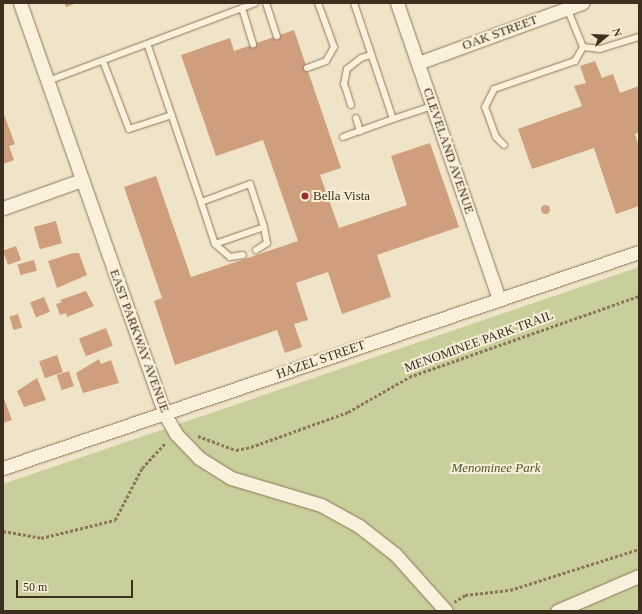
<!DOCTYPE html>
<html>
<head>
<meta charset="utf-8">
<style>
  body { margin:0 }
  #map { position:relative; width:642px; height:614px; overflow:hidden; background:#f0e4c8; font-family:"Times New Roman",serif }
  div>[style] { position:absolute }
  .green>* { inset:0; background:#c9cf9b }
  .building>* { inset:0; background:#cf9f7d; transform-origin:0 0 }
  .round { border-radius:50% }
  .path>* { height:2.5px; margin-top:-1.25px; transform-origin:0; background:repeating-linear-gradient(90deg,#8d765c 0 3px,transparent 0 5px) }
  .roads { filter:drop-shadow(0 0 1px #8d765c) drop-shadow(0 0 1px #8d765c) }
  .lane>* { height:6px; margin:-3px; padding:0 3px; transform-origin:3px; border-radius:3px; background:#faf1dc }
  .street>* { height:13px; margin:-6.5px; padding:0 6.5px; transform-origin:6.5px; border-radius:6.5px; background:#faf1dc }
  .dots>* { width:11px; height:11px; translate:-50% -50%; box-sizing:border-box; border:2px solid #f7eed8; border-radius:50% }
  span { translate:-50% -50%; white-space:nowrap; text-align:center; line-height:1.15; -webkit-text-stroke:4px #f7eed8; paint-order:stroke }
  .street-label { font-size:13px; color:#3d2e20 }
  .poi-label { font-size:13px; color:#3d2e20 }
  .left { translate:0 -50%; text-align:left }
  .park-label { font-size:13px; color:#4d5a26; font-style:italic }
  .frame { position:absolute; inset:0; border:4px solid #3d2e20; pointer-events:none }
  .north { position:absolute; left:586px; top:16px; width:40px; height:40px; -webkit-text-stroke:3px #f7eed8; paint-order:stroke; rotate:71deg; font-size:11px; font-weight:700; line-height:16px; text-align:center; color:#3d2e20 }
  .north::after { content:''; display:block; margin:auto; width:14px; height:18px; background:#3d2e20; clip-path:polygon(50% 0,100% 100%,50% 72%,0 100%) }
  .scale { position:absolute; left:16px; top:580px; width:117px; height:18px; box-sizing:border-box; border:2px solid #3d2e20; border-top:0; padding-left:5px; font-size:12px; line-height:14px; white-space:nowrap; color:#3d2e20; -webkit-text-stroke:3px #f7eed8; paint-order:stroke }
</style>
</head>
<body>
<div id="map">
  <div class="green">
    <i style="clip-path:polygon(639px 267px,639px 611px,3px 611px,3px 484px)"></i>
  </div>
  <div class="building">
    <i style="clip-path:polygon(64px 3px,77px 3px,66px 7px)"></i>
    <i style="clip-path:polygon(294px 30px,341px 168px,320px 175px,339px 228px,407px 205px,391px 156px,430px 143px,459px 227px,377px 255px,391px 297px,342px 314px,328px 272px,296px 283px,308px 320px,294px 324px,302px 347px,285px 353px,277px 330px,175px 365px,154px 301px,162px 298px,124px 187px,156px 176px,191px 277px,298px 241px,263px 140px,216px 156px,181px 55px,230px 38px,234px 51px)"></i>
    <i style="clip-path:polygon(595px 61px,602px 78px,613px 74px,620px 93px,639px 86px,639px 132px,635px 134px,639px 147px,639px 206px,616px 214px,594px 148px,532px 169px,518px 129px,582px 106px,574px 86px,586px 83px,580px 66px)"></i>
    <i style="clip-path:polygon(3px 112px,15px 144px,9px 146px,14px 160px,3px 164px)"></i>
    <i class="round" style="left:540.5px;top:204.5px;width:9px;height:9px"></i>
    <i style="left:56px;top:221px;width:23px;height:23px;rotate:75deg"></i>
    <i style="left:16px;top:246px;width:15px;height:14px;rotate:70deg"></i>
    <i style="clip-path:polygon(73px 253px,79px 253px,87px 275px,57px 288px,48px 261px)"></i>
    <i style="left:34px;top:260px;width:11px;height:17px;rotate:75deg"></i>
    <i style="clip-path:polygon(86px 291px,94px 306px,67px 317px,66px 313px,60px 315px,56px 304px,62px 302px,60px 300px)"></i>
    <i style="left:44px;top:297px;width:16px;height:15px;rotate:68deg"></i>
    <i style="left:18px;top:314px;width:14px;height:9px;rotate:73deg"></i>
    <i style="left:106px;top:328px;width:19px;height:29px;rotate:69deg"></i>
    <i style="left:57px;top:355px;width:18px;height:19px;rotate:71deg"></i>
    <i style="clip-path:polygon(99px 359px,101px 364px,111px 360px,119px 383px,83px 393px,76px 373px)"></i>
    <i style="left:69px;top:371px;width:16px;height:13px;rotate:72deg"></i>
    <i style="clip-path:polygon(37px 378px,46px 400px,24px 407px,17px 391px)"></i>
    <i style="clip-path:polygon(3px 396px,12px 420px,3px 423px)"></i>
  </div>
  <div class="path">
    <i style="left:198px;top:436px;width:40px;rotate:20.2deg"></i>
    <i style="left:236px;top:450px;width:15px;rotate:-11deg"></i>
    <i style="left:251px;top:447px;width:103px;rotate:-19.8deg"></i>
    <i style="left:348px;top:412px;width:70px;rotate:-29.8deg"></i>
    <i style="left:409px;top:377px;width:244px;rotate:-19.4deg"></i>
    <i style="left:3px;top:531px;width:39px;rotate:10deg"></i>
    <i style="left:41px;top:538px;width:76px;rotate:-13.7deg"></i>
    <i style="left:115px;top:520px;width:59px;rotate:-62.6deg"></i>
    <i style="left:142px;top:468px;width:34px;rotate:-47deg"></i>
    <i style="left:454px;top:602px;width:13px;rotate:-32deg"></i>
    <i style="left:465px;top:595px;width:45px;rotate:-6.3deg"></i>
    <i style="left:510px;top:590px;width:135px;rotate:-17.6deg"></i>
  </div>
  <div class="roads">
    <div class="lane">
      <i style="left:266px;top:3px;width:35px;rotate:72deg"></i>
      <i style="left:354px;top:3px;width:122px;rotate:71.4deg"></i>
      <i style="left:393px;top:119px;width:41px;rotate:-18.4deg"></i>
      <i style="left:242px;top:8px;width:38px;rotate:73deg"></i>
      <i style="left:148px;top:46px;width:165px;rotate:71.2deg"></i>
      <i style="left:201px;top:202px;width:44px;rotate:71.6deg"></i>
      <i style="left:215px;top:244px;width:52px;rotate:-19.1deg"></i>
      <i style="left:264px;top:227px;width:45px;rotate:-108deg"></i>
      <i style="left:250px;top:184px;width:52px;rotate:159.8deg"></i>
      <i style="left:583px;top:47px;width:17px;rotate:7deg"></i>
      <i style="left:600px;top:49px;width:41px;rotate:-17.1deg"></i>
      <i style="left:103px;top:61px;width:73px;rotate:69.1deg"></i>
      <i style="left:129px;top:129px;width:45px;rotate:-18deg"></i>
      <i style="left:307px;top:68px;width:20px;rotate:-20deg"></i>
      <i style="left:326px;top:61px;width:16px;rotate:-60deg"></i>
      <i style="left:334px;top:47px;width:47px;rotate:-110deg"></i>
      <i style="left:48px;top:81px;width:221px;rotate:-20.6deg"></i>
      <i style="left:351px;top:105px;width:22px;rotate:-108deg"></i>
      <i style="left:344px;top:84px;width:15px;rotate:-79deg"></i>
      <i style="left:347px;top:69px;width:18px;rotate:-38deg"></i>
      <i style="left:361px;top:58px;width:10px;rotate:-17deg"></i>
      <i style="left:356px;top:118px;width:14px;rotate:73deg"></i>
      <i style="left:343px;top:137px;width:53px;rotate:-19.8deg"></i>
      <i style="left:504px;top:145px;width:11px;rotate:-135deg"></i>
      <i style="left:496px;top:137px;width:32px;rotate:-110deg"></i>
      <i style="left:485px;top:107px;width:20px;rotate:-63deg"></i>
      <i style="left:494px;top:89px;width:86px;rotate:-19.1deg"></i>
      <i style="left:575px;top:61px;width:16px;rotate:-60deg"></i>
      <i style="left:583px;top:47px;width:42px;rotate:-112.3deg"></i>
      <i style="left:215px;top:244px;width:20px;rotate:41deg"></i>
      <i style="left:230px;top:257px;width:13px;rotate:-9deg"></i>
      <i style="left:256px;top:250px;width:13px;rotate:-32deg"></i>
      <i style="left:267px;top:243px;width:16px;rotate:-101deg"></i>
    </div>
    <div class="street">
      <i style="left:20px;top:3px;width:435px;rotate:70.6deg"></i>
      <i style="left:164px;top:413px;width:24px;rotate:60deg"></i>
      <i style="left:176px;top:434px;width:33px;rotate:46deg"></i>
      <i style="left:199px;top:458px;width:38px;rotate:32deg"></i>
      <i style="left:231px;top:478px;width:94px;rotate:16.7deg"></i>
      <i style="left:321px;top:505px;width:43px;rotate:28.9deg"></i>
      <i style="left:359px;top:526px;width:46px;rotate:37.9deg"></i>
      <i style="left:395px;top:554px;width:76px;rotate:48.2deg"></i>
      <i style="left:397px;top:3px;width:313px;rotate:71deg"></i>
      <i style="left:418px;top:63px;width:175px;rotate:-20.1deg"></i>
      <i style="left:3px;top:208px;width:84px;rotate:-19.5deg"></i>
      <i style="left:3px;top:468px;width:672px;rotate:-18.76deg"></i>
      <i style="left:557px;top:611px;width:89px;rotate:-23.1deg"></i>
    </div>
  </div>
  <div class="dots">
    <i style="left:305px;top:196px;background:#9e2a2b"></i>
  </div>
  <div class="street-label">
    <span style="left:500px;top:33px;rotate:-20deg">OAK STREET</span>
    <span style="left:448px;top:151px;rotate:71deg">CLEVELAND AVENUE</span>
    <span style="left:139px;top:341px;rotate:70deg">EAST PARKWAY AVENUE</span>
    <span style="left:479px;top:342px;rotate:-20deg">MENOMINEE PARK TRAIL</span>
    <span style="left:321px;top:360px;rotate:-19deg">HAZEL STREET</span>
  </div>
  <div class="poi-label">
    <span class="left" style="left:313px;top:196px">Bella Vista</span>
  </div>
  <div class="park-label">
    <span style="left:496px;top:468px">Menominee Park</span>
  </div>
  <div class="frame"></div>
  <div class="north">N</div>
  <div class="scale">50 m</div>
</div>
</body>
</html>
